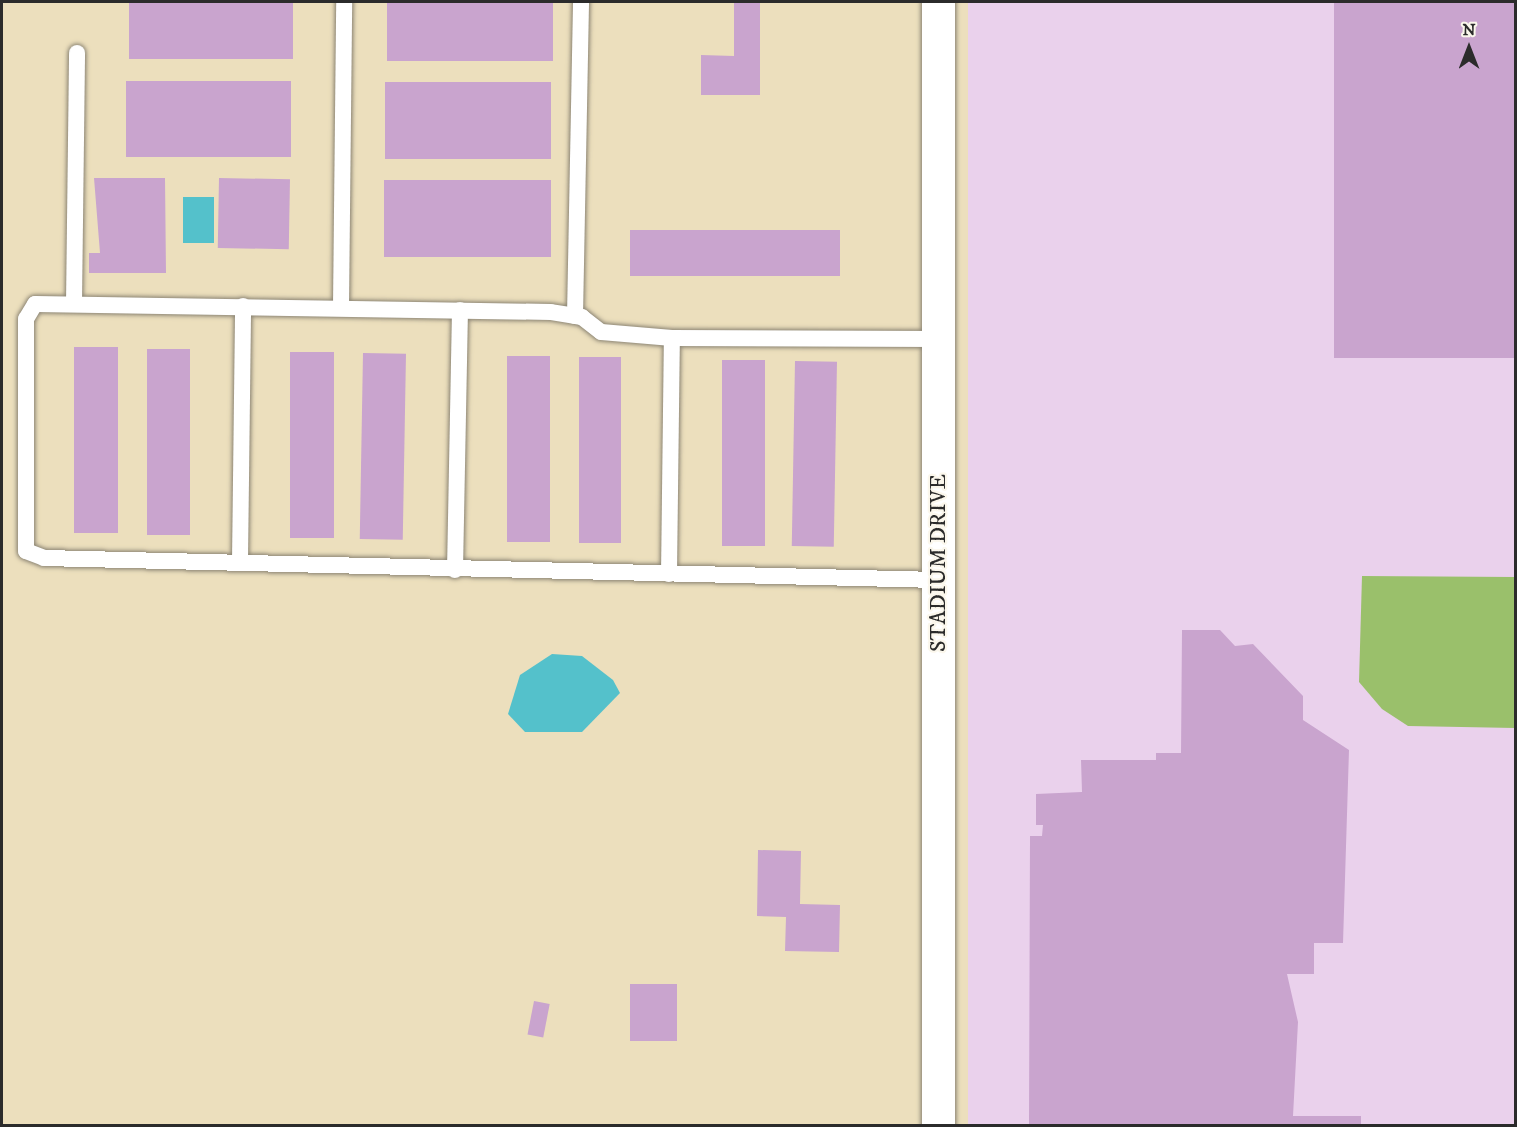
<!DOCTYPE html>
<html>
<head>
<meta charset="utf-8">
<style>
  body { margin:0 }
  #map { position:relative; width:1517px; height:1127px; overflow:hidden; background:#ecdfbd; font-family:"IM FELL DW Pica",serif }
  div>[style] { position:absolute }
  .built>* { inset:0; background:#ead1ec; transform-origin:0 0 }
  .green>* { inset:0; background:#9ac06b }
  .water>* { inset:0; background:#54c1cb; transform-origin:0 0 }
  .building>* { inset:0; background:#c9a4ce; transform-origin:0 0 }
  .roads { filter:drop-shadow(0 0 2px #8c8574) drop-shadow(0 0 2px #8c8574) }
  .service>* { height:16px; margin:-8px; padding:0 8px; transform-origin:8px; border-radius:8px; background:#fff }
  .tertiary>* { height:33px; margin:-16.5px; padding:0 16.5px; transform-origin:16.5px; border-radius:16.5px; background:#fff }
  span { translate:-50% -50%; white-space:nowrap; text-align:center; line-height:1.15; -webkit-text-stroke:4.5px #fbf7ec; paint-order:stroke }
  .street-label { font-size:22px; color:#2b2b2b }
  .frame { position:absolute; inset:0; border:3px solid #2b2b2b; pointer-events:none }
  .north { position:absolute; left:1439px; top:18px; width:60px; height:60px; -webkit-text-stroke:4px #fbf7ec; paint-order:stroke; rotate:0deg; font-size:16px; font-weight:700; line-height:24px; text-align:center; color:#2b2b2b }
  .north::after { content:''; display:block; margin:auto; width:21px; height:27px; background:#2b2b2b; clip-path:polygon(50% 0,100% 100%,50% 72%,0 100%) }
</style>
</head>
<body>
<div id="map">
  <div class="built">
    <i style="left:968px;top:2px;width:547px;height:1123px"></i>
  </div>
  <div class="green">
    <i style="clip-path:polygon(1362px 576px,1515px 577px,1515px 728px,1408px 726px,1382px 709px,1359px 682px)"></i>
  </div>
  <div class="water">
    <i style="left:183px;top:197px;width:31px;height:46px"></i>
    <i style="clip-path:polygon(552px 654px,582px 656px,613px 680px,620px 693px,582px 732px,525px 732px,508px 714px,520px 675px)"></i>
  </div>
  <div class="building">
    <i style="left:129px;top:2px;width:164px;height:57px"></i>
    <i style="left:387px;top:2px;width:166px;height:59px"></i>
    <i style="clip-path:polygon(734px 2px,760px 2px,760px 95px,701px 95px,701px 55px,734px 56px)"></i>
    <i style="left:1334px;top:2px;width:182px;height:356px"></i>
    <i style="left:126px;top:81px;width:165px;height:76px"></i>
    <i style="left:385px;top:82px;width:166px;height:77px"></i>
    <i style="clip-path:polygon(94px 178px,165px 178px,166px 273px,89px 273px,89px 253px,100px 253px)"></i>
    <i style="left:219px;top:178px;width:71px;height:70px;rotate:1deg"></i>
    <i style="left:384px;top:180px;width:167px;height:77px"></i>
    <i style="left:630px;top:230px;width:210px;height:46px"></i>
    <i style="left:74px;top:347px;width:44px;height:186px"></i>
    <i style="left:147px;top:349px;width:43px;height:186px"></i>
    <i style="left:290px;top:352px;width:44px;height:186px"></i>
    <i style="left:363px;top:353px;width:43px;height:186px;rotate:1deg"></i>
    <i style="left:507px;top:356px;width:43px;height:186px"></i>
    <i style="left:579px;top:357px;width:42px;height:186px"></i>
    <i style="left:722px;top:360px;width:43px;height:186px"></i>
    <i style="left:795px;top:361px;width:42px;height:185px;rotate:1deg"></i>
    <i style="clip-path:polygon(1182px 630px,1220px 630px,1235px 646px,1253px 644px,1303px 696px,1303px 720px,1349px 750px,1343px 943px,1314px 943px,1314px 974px,1287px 974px,1298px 1022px,1293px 1116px,1361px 1116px,1361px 1126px,1029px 1126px,1030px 836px,1042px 836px,1043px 825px,1036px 825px,1036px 794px,1082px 792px,1081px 760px,1156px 760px,1156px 753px,1181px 753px)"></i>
    <i style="clip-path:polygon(758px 850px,801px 851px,800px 904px,840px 905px,839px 952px,785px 951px,786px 917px,757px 916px)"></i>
    <i style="left:630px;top:984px;width:47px;height:57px"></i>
    <i style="left:534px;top:1001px;width:16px;height:34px;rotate:11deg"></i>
  </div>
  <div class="roads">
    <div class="service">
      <i style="left:74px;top:303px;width:250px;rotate:-89.3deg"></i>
      <i style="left:341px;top:307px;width:305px;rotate:-89.4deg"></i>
      <i style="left:575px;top:316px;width:314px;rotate:-88.9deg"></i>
      <i style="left:938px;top:339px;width:266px;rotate:-179.8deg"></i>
      <i style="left:672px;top:338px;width:71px;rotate:-175.2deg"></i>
      <i style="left:601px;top:332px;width:24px;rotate:-142deg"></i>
      <i style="left:582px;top:317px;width:31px;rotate:-171deg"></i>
      <i style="left:551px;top:312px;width:516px;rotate:-179.11deg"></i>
      <i style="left:35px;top:304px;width:17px;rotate:121deg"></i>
      <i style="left:26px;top:319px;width:232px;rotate:90deg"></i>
      <i style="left:26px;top:551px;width:19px;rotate:21deg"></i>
      <i style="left:44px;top:558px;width:895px;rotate:1.41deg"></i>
      <i style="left:240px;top:561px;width:255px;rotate:-89.3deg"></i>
      <i style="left:455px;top:570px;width:260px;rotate:-88.9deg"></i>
      <i style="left:669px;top:574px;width:236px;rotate:-89.3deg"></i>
    </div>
    <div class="tertiary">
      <i style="left:938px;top:2px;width:1124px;rotate:90deg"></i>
    </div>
  </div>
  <div class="street-label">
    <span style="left:939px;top:563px;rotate:-90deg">STADIUM DRIVE</span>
  </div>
  <div class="frame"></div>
  <div class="north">N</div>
</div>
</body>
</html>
